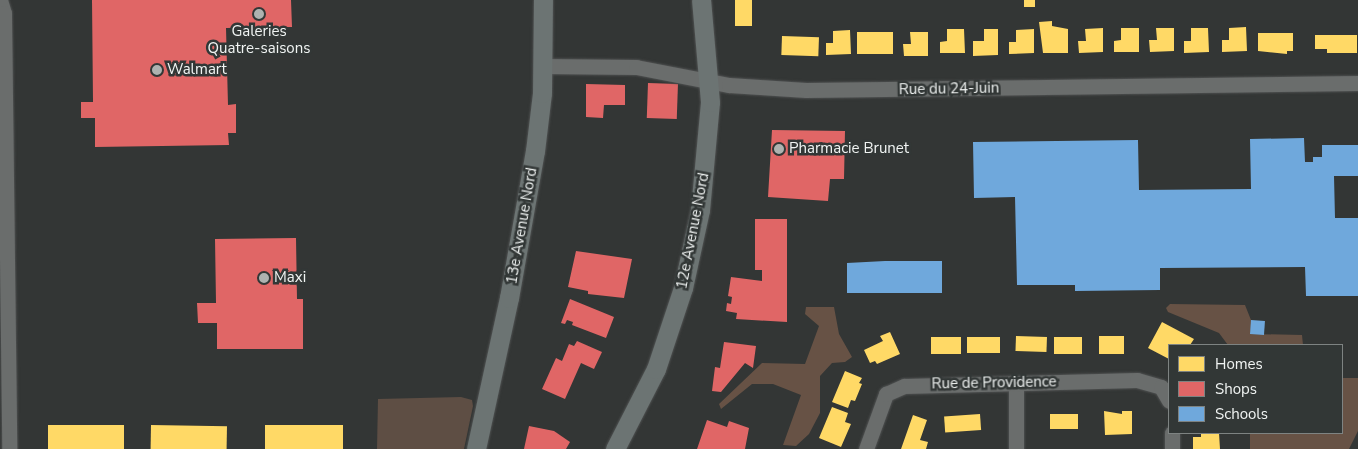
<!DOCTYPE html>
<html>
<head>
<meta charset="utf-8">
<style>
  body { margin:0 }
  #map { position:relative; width:1358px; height:449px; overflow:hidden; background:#333635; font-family:"Nunito Sans",sans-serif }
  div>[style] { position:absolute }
  .green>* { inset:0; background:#5e4e44 }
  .forest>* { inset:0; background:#675245 }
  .homes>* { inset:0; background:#ffd966; transform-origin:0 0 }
  .shops>* { inset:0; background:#e06666; transform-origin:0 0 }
  .schools>* { inset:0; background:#6fa8dc; transform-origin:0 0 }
  .roads { filter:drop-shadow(0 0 1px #4f5151) drop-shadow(0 0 1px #4f5151) }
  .minor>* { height:15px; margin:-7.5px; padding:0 7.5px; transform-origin:7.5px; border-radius:7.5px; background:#6a6d6c }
  .major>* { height:19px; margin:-9.5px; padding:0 9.5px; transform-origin:9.5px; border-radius:9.5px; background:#6c7473 }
  .dots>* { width:14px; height:14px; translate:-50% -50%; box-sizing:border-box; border:2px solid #323736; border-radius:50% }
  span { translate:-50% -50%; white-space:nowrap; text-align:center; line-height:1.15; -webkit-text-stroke:5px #323736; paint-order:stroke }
  .poi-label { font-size:15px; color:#f1f4f3 }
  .left { translate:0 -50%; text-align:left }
  .street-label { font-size:15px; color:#f1f4f3 }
  .legend { position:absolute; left:1168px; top:344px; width:175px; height:90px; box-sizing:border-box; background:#323736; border:1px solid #7e8382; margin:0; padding:6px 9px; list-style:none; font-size:15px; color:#f1f4f3 }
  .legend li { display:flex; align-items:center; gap:10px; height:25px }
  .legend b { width:25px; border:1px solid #7e8382 }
</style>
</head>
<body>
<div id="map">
  <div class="green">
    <i style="clip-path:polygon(461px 397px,472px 400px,473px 406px,464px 449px,377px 449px,378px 399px)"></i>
  </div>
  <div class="forest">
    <i style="clip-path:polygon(1170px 304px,1245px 305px,1251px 320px,1251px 334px,1302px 335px,1303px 345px,1228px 345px,1219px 333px,1168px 312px,1166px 308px)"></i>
    <i style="clip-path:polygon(806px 307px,834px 307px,839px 334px,852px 357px,845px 362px,832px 363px,820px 376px,820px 413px,809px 434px,796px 446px,783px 445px,801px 395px,773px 384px,752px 384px,721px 409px,719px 404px,762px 363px,805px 364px,819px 326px,805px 314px)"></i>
    <i style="clip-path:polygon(1342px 378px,1358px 378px,1358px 431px,1349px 449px,1250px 449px,1250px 433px,1342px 433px)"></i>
  </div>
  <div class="homes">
    <i style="left:735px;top:0;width:17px;height:26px"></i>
    <i style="left:1024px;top:0;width:11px;height:7px"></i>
    <i style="clip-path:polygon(1052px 21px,1052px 26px,1068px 29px,1068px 53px,1043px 53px,1039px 22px)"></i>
    <i style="clip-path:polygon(1246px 27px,1247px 51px,1222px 52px,1222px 40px,1229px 40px,1229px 28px)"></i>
    <i style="clip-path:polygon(1103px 28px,1103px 52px,1079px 53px,1078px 41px,1086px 41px,1085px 29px)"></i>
    <i style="clip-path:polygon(1121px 28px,1139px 28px,1139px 52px,1114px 52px,1114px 41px,1121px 40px)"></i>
    <i style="clip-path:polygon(1156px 28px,1174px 28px,1174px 51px,1150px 52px,1149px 40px,1157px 40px)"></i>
    <i style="clip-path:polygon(1191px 28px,1208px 28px,1209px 52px,1184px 53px,1184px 41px,1191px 41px)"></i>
    <i style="clip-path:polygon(947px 29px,964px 29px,965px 53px,940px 53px,940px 42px,947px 41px)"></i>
    <i style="clip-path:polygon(984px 29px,998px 29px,998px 55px,973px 56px,973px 41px,984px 41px)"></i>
    <i style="clip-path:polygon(1034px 29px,1034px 53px,1009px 54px,1009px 42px,1016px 42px,1016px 30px)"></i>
    <i style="clip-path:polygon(850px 30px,851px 54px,826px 55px,826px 43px,833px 43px,833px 31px)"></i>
    <i style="left:893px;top:32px;width:22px;height:36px;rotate:90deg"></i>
    <i style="clip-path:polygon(910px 32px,928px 32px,928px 56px,904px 56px,903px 44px,911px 44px)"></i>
    <i style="clip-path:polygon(1258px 33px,1293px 33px,1293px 51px,1287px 51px,1287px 54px,1258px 51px)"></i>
    <i style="clip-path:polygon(1315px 35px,1357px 35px,1357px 53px,1327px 53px,1327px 49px,1315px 49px)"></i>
    <i style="left:782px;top:36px;width:37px;height:19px;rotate:2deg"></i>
    <i style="clip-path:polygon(1162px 322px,1194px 339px,1190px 345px,1169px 345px,1169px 359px,1148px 348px)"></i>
    <i style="clip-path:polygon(890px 332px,900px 354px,877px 364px,875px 361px,870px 363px,864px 350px,883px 341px,880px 336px)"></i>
    <i style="left:1016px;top:336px;width:31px;height:15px;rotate:2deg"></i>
    <i style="left:1099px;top:336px;width:25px;height:18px"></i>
    <i style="left:931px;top:337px;width:30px;height:17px"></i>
    <i style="left:967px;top:337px;width:33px;height:16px"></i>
    <i style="left:1054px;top:337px;width:28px;height:17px"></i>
    <i style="clip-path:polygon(845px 371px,862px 378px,859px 383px,862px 384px,855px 401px,851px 400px,848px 408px,832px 402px)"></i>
    <i style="clip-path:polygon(832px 407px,848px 413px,845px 422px,851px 424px,841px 447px,819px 438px)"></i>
    <i style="clip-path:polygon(1104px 411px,1122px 414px,1122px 411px,1132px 411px,1132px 434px,1105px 435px)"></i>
    <i style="left:980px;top:414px;width:16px;height:36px;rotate:86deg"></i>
    <i style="left:1050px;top:414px;width:28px;height:15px"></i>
    <i style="clip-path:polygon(913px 415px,927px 420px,920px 440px,928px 442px,926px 449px,901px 449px)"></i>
    <i style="left:48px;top:425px;width:76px;height:24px"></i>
    <i style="left:151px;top:425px;width:76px;height:24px;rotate:1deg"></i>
    <i style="left:265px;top:425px;width:78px;height:24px"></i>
    <i style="clip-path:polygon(1201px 433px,1219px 433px,1220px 449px,1193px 449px,1193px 437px,1201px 437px)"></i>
  </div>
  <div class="shops">
    <i style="clip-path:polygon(92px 0,291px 0,292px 27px,226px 28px,228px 105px,236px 104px,236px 133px,228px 133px,229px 145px,95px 147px,95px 118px,81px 118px,81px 102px,93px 102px)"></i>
    <i style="left:648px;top:83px;width:30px;height:35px;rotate:2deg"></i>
    <i style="clip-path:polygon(586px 84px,625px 85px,625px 105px,604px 105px,603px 118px,586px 117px)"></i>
    <i style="clip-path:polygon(772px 130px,845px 131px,844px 179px,830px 179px,828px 201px,768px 197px)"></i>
    <i style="clip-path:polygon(755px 219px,787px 219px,787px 322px,736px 319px,737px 313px,726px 311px,727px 303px,731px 304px,732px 297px,728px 296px,731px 277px,762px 281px,762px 270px,755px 270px)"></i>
    <i style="clip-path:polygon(296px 238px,297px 299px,303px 299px,303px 349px,217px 349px,217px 323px,198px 323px,197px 303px,216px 303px,215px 239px)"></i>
    <i style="clip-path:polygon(576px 251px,632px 259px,624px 298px,588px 294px,588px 291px,568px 287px)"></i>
    <i style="clip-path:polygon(570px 299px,614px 317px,606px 338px,572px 325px,573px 322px,567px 320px,565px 324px,561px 323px)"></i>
    <i style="clip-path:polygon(577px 341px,602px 352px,594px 369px,581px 363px,565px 399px,542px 389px,556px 358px,562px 361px,569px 344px,574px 346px)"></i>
    <i style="clip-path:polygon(724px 342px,756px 346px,753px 368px,745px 363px,721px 392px,712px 391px,715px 367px,720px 368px)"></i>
    <i style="clip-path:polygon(707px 420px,727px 427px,729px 421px,749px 428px,745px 449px,697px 449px)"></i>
    <i style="clip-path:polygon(529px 426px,554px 431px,570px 442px,566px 449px,524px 449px)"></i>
  </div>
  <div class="schools">
    <i style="clip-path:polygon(1304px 138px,1305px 162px,1313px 162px,1313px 157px,1322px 157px,1322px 145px,1358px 145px,1358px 176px,1334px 176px,1335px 218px,1358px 218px,1358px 296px,1306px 296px,1305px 267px,1160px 268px,1160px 290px,1075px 291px,1075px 285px,1017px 285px,1015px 197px,974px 198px,973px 142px,1138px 140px,1139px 190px,1251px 189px,1250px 139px)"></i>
    <i style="clip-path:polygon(885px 261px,942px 261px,942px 293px,847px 293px,847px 263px)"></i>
    <i style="left:1251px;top:320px;width:14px;height:14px;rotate:4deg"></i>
  </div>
  <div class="roads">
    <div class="minor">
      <i style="left:0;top:0;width:14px;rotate:73deg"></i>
      <i style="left:4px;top:13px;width:436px;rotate:89.3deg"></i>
      <i style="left:543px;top:66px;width:93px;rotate:0.6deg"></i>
      <i style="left:636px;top:67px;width:95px;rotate:11deg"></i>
      <i style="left:729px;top:85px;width:77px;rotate:3.7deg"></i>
      <i style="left:806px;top:90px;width:552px;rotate:-0.73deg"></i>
      <i style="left:1016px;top:383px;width:66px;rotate:90deg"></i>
      <i style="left:1172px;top:433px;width:16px;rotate:90deg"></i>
      <i style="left:866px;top:449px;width:59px;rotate:-70deg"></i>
      <i style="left:886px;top:394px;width:20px;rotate:-24deg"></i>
      <i style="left:904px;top:386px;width:233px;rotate:-1.5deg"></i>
      <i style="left:1137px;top:380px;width:25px;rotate:16deg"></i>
      <i style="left:1161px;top:387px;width:16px;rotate:60deg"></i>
    </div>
    <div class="major">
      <i style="left:476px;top:449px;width:155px;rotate:-77.7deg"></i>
      <i style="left:509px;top:298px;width:149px;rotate:-80deg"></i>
      <i style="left:535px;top:151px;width:58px;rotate:-83.1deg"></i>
      <i style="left:542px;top:93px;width:93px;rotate:-89.4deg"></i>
      <i style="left:615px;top:449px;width:90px;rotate:-62.9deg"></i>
      <i style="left:656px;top:369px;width:85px;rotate:-71.6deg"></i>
      <i style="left:683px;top:288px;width:80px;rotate:-77.7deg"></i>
      <i style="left:700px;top:210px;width:108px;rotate:-84.7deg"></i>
      <i style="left:710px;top:102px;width:102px;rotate:-95deg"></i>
    </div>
  </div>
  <div class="dots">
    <i style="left:259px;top:14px;background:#aeb2b0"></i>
    <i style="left:157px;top:70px;background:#aeb2b0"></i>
    <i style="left:779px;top:149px;background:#aeb2b0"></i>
    <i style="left:264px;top:278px;background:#aeb2b0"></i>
  </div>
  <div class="poi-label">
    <span style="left:259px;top:40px">Galeries<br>Quatre-saisons</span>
    <span class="left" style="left:167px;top:70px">Walmart</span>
    <span class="left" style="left:789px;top:149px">Pharmacie Brunet</span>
    <span class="left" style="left:274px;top:278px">Maxi</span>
  </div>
  <div class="street-label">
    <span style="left:949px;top:89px;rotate:-1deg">Rue du 24-Juin</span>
    <span style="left:522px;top:226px;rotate:-80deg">13e Avenue Nord</span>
    <span style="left:693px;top:231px;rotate:-79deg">12e Avenue Nord</span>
    <span style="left:994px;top:383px;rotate:-1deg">Rue de Providence</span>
  </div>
  <ul class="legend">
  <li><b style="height:14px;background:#ffd966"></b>Homes</li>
  <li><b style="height:14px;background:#e06666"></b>Shops</li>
  <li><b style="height:14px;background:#6fa8dc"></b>Schools</li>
  </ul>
</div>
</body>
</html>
